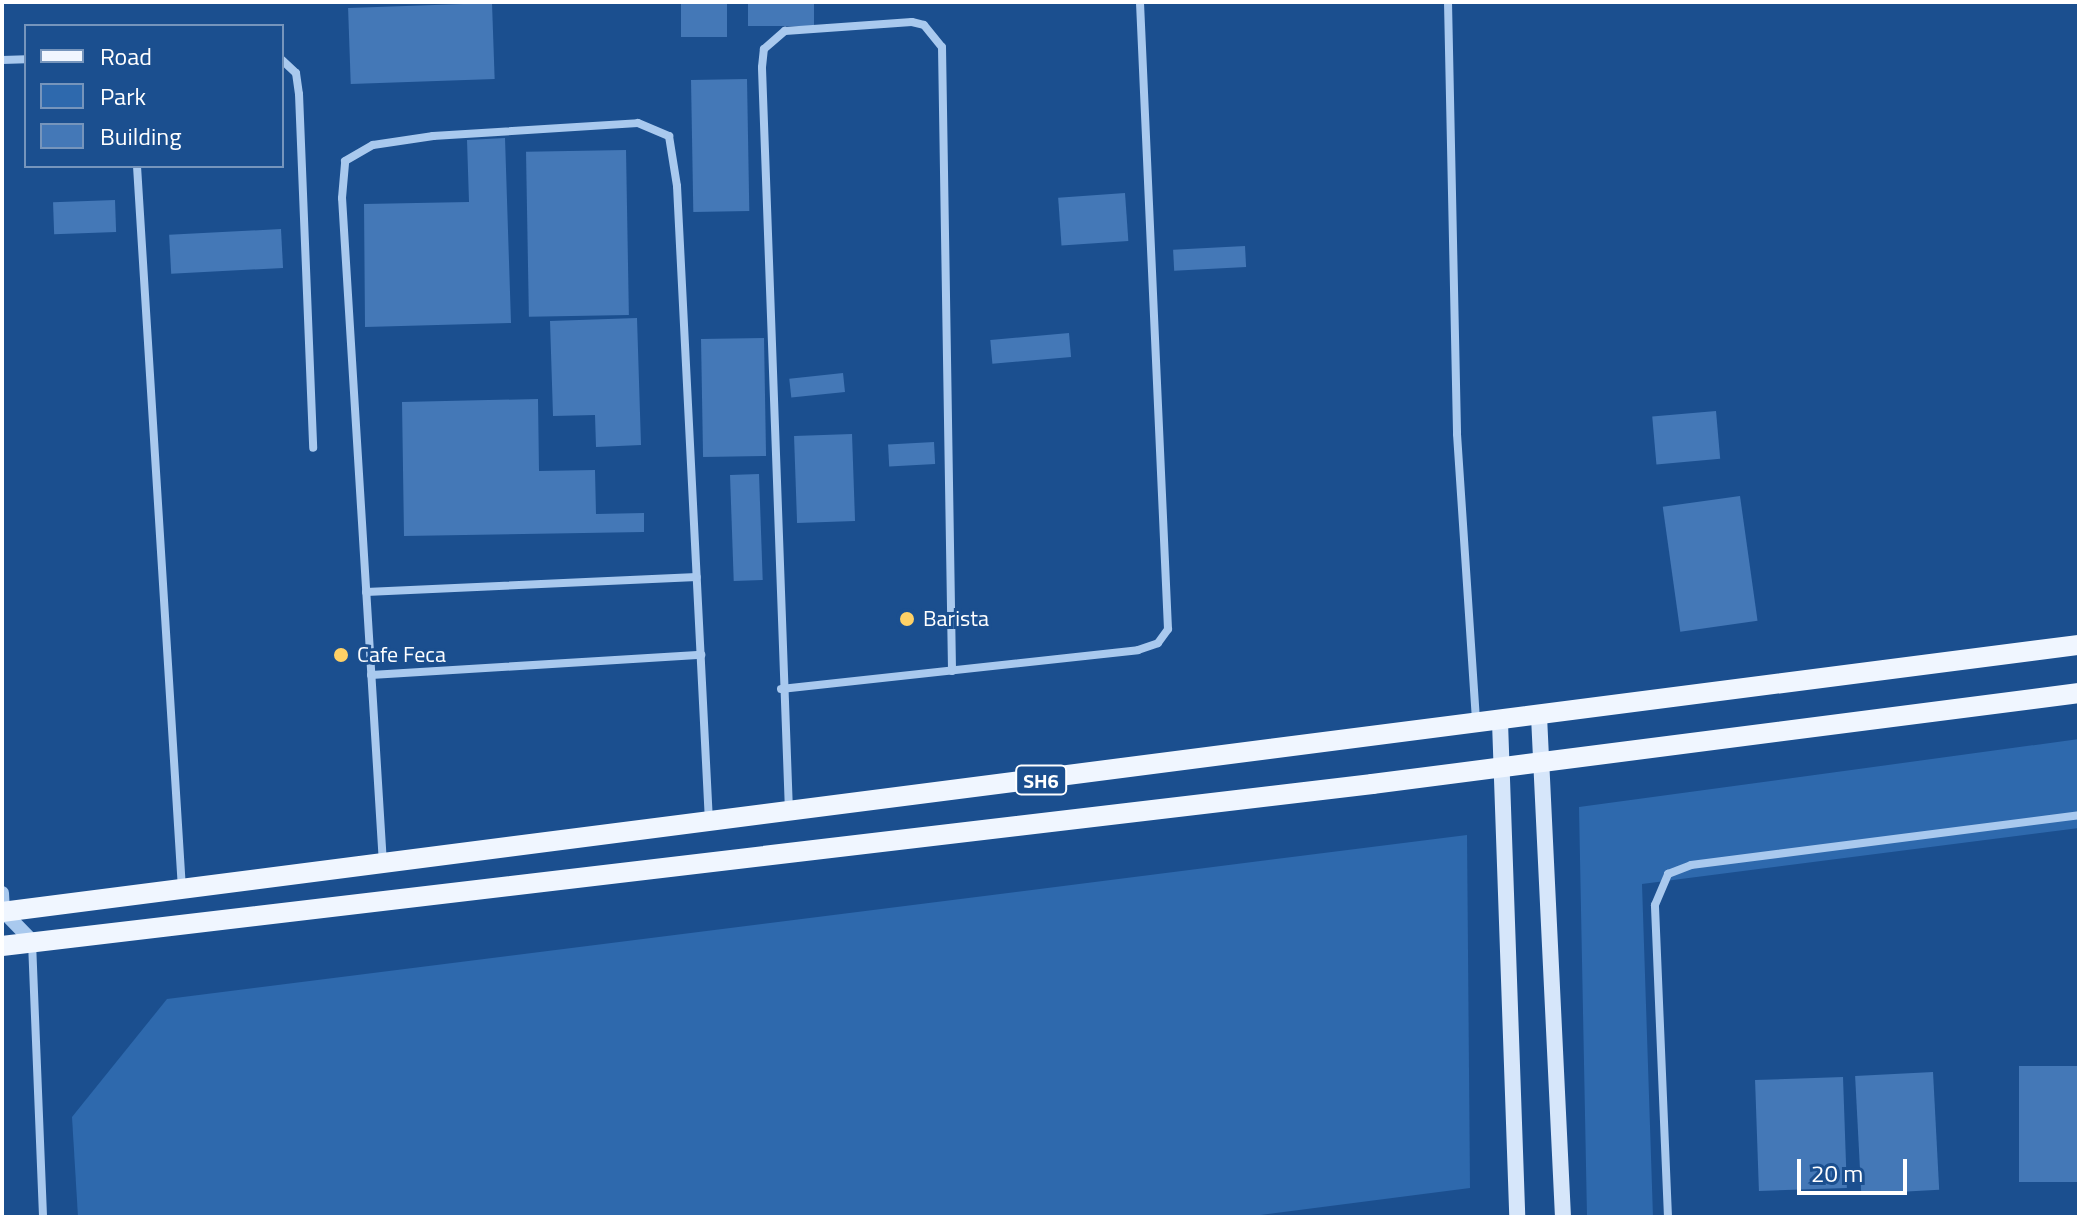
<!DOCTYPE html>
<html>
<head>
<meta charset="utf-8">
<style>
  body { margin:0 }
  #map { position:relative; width:2081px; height:1219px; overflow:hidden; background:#1b4f8f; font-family:"Titillium Web",sans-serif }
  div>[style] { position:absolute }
  .green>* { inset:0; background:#2e69ad }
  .building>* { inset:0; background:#4478b7; transform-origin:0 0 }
  .minor>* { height:8px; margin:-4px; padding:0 4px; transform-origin:4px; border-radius:4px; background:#a9c9ee }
  .tertiary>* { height:14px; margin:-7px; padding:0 7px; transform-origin:7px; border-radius:7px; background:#a9c9ee }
  .secondary>* { height:16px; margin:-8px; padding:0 8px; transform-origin:8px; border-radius:8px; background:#d6e6fa }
  .primary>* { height:20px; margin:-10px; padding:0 10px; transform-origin:10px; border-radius:10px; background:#f0f6ff }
  .dots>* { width:22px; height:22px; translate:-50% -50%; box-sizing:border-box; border:4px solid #1b4f8f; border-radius:50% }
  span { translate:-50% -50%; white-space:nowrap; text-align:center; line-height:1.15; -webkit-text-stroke:6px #1b4f8f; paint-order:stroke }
  .shield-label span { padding:2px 6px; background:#1b4f8f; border:2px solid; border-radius:6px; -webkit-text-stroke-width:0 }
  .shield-label { font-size:20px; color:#fff; font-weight:700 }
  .poi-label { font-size:22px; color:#fff }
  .left { translate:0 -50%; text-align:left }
  .frame { position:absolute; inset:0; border:4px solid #fff; pointer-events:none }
  .legend { position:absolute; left:24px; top:24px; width:260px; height:144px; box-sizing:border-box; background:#1b4f8f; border:2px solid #7695bc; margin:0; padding:10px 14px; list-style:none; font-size:24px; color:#fff }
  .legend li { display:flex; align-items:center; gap:16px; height:40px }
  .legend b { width:40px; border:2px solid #7695bc }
  .scale { position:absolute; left:1797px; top:1159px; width:110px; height:36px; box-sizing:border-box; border:4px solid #fff; border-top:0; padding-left:10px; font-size:24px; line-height:28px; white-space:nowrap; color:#fff; -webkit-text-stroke:6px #1b4f8f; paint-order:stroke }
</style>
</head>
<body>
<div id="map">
  <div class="green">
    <i style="clip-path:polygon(2079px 739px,2079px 828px,1642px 884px,1653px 1217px,1587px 1217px,1579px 807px)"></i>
    <i style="clip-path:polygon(1467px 835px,1470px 1188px,1245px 1217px,78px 1217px,72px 1117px,167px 999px)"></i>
  </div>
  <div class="building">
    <i style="left:681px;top:2px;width:46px;height:35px"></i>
    <i style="left:748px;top:2px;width:66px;height:24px"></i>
    <i style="left:492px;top:3px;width:76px;height:144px;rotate:88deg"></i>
    <i style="left:747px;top:79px;width:132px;height:56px;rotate:89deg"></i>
    <i style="clip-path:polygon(505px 138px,511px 323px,365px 327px,364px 204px,469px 202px,467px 140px)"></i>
    <i style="left:626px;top:150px;width:165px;height:100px;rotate:89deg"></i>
    <i style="left:1125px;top:193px;width:48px;height:67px;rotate:86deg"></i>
    <i style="left:115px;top:200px;width:32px;height:62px;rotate:88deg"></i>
    <i style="left:281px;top:229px;width:39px;height:112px;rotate:87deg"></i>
    <i style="left:1245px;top:246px;width:21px;height:72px;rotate:87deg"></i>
    <i style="clip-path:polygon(637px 318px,641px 445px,596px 447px,595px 415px,553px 416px,550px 321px)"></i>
    <i style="left:1069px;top:333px;width:24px;height:79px;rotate:85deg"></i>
    <i style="left:764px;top:338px;width:118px;height:63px;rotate:89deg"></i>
    <i style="left:843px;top:373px;width:19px;height:54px;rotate:84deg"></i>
    <i style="clip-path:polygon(538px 399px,539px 471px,595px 470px,596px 514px,644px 513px,644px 532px,404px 536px,402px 402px)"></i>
    <i style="left:1716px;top:411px;width:48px;height:64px;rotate:85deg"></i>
    <i style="left:852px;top:434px;width:87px;height:58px;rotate:88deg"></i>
    <i style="left:934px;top:442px;width:22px;height:46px;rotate:87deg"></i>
    <i style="left:759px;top:474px;width:106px;height:29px;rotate:88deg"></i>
    <i style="left:1740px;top:496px;width:126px;height:78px;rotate:82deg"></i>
    <i style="left:2079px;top:1066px;width:116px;height:60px;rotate:90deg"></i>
    <i style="left:1933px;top:1072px;width:118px;height:78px;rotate:87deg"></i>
    <i style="left:1843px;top:1077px;width:111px;height:88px;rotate:88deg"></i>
  </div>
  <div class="minor">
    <i style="left:1448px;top:2px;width:432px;rotate:88.8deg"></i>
    <i style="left:1457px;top:434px;width:287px;rotate:86.2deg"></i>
    <i style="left:2px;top:60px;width:24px;rotate:-2deg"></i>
    <i style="left:282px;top:60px;width:19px;rotate:43deg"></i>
    <i style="left:296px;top:73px;width:21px;rotate:82deg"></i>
    <i style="left:299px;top:94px;width:354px;rotate:87.7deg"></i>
    <i style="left:137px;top:166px;width:725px;rotate:86.44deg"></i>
    <i style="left:366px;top:592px;width:331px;rotate:-2.6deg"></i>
    <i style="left:371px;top:675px;width:331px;rotate:-3.5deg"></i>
    <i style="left:781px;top:689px;width:359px;rotate:-6.2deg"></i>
    <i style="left:1138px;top:650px;width:21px;rotate:-19deg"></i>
    <i style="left:1158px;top:643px;width:17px;rotate:-54deg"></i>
    <i style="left:1168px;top:629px;width:628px;rotate:-92.56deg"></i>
    <i style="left:789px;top:812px;width:745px;rotate:-92.08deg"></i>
    <i style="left:762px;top:67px;width:18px;rotate:-84deg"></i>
    <i style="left:764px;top:49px;width:28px;rotate:-41deg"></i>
    <i style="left:785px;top:31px;width:127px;rotate:-4.1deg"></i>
    <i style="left:912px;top:22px;width:12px;rotate:14deg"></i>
    <i style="left:924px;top:25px;width:28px;rotate:51deg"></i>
    <i style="left:942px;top:47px;width:624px;rotate:89.08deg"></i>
    <i style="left:383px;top:864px;width:667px;rotate:-93.52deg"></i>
    <i style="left:342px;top:198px;width:37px;rotate:-85deg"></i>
    <i style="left:345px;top:161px;width:32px;rotate:-30deg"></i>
    <i style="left:373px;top:145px;width:61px;rotate:-8.5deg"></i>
    <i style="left:433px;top:136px;width:205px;rotate:-3.6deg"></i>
    <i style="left:638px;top:123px;width:34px;rotate:23deg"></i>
    <i style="left:669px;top:136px;width:51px;rotate:80.9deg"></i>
    <i style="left:677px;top:186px;width:636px;rotate:87.12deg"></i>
    <i style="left:32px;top:942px;width:275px;rotate:87.7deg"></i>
    <i style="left:1668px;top:1217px;width:312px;rotate:-92.4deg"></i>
    <i style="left:1655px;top:905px;width:34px;rotate:-67deg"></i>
    <i style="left:1668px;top:874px;width:25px;rotate:-21deg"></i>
    <i style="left:1691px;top:865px;width:391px;rotate:-7.3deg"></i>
  </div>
  <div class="tertiary">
    <i style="left:2px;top:893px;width:18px;rotate:87deg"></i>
    <i style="left:3px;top:911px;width:42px;rotate:46deg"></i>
  </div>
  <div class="secondary">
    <i style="left:1539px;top:716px;width:502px;rotate:87.26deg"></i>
    <i style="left:1500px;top:722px;width:495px;rotate:88deg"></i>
  </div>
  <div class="primary">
    <i style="left:2px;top:912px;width:2094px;rotate:-7.33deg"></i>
    <i style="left:2px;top:946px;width:1380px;rotate:-6.74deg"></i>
    <i style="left:1372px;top:784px;width:713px;rotate:-7.33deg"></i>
  </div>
  <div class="dots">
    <i style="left:907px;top:619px;background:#ffd166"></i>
    <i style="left:341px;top:655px;background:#ffd166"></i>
  </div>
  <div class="shield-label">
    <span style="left:1041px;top:780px">SH6</span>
  </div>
  <div class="poi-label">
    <span class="left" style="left:923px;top:619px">Barista</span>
    <span class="left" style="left:357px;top:655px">Cafe Feca</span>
  </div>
  <div class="frame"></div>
  <ul class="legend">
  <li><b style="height:10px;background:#f0f6ff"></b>Road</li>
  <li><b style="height:22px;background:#2e69ad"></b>Park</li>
  <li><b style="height:22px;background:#4478b7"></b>Building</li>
  </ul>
  <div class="scale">20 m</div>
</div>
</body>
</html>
